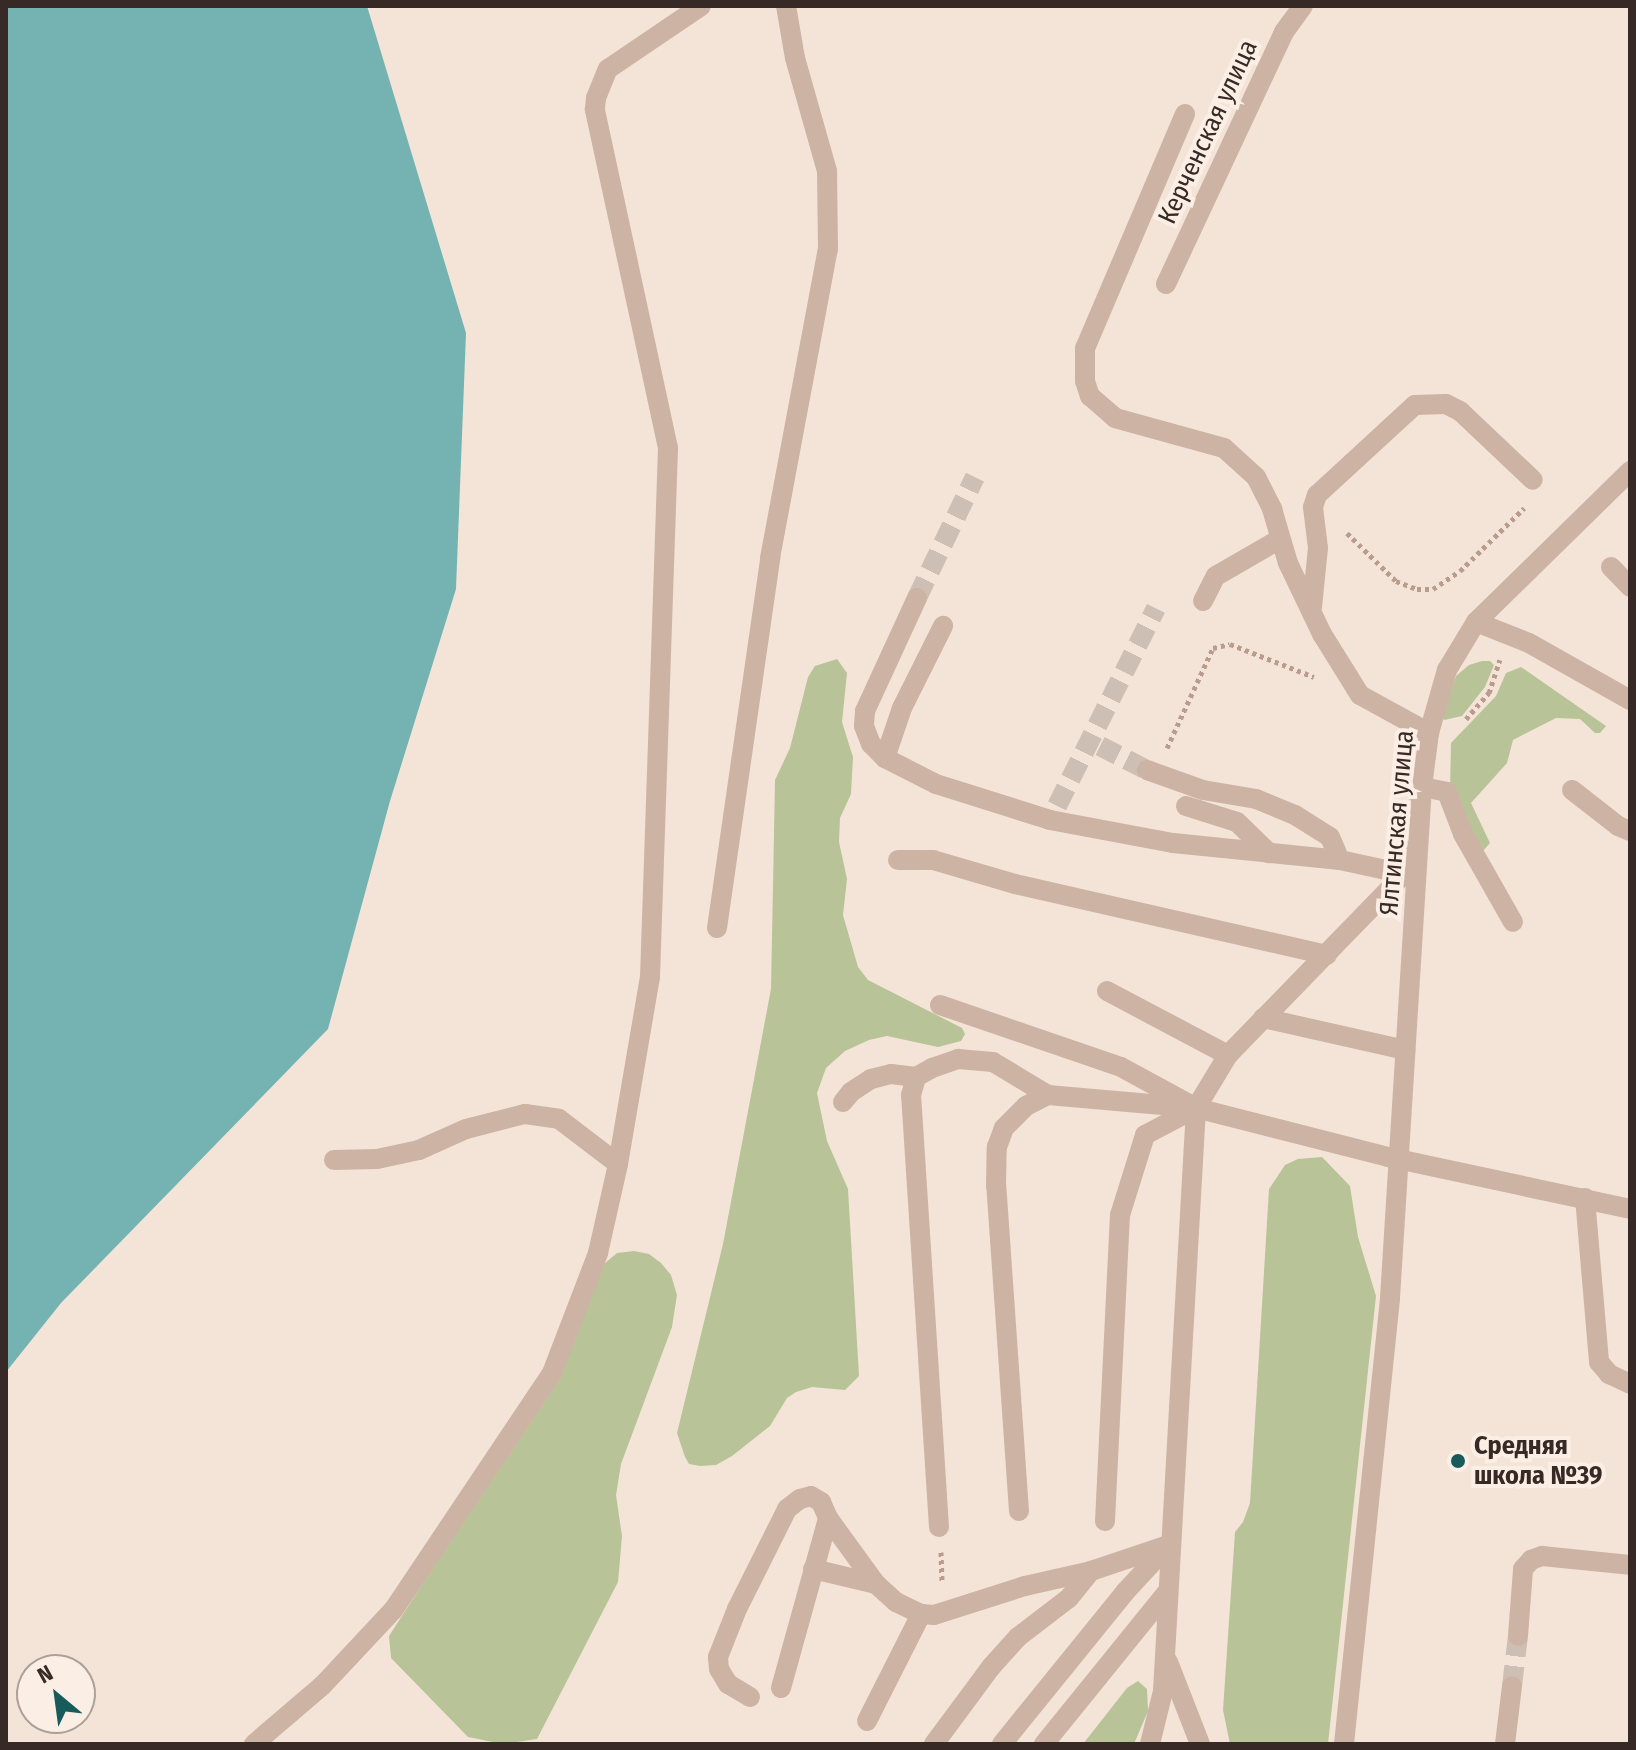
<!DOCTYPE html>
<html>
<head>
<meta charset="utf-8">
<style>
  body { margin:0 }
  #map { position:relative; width:1636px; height:1750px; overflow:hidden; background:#f4e4d8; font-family:"Fira Sans Condensed",sans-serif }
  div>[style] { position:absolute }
  .green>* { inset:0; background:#b8c497 }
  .water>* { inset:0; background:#74b3b1 }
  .minor-tunnel>* { height:20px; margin-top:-10px; transform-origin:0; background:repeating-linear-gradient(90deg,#cebfb4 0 20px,transparent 0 30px) }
  .path>* { height:5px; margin-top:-2.5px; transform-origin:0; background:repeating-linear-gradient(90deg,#b99c8d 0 4px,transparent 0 8px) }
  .minor>* { height:20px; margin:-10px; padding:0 10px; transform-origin:10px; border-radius:10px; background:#cdb3a3 }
  .dots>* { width:22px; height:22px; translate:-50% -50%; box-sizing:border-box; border:4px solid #fbefe5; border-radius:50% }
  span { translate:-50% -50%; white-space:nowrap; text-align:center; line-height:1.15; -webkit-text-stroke:8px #fbefe5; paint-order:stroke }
  .street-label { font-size:26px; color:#372a26 }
  .poi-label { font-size:26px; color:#372a26; font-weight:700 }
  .left { translate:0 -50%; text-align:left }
  .frame { position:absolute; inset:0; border:8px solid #372a26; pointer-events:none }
  .north { position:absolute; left:16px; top:1654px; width:80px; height:80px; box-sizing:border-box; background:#fbefe5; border:2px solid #ada099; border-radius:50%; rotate:331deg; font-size:22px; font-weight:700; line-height:32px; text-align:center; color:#372a26 }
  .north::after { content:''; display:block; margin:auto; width:28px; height:36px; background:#175c5b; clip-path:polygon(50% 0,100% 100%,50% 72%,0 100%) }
</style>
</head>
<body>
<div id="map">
  <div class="green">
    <i style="clip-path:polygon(837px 659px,847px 673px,842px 722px,853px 757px,851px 794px,840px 818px,839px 842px,847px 879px,843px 915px,858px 967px,868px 980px,962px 1028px,965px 1034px,961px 1041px,938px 1047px,887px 1036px,869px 1040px,845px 1051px,826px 1068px,817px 1093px,827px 1141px,848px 1189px,859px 1376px,845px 1390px,812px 1387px,796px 1392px,787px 1398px,770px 1426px,732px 1456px,716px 1465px,700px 1466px,689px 1464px,685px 1457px,677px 1433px,723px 1244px,771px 989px,775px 780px,790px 748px,808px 677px,815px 666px)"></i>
    <i style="clip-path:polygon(1482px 661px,1490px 661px,1494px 665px,1485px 687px,1462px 716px,1444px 720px,1442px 715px,1456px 676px,1469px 665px)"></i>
    <i style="clip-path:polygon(1521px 667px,1606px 726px,1600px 733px,1595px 733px,1580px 719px,1556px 718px,1513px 740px,1507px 763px,1471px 803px,1490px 843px,1482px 852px,1450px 791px,1451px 743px,1496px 696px,1506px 673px)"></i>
    <i style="clip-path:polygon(1322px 1157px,1350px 1186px,1358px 1237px,1376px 1296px,1328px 1744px,1230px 1744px,1223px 1710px,1235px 1532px,1243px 1522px,1250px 1503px,1269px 1189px,1285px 1165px,1298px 1159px)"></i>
    <i style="clip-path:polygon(634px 1251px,649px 1254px,661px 1263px,671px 1275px,677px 1295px,672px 1327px,621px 1464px,616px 1495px,622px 1536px,618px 1582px,537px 1739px,503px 1744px,468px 1737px,391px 1658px,389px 1636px,560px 1371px,604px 1264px,617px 1253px)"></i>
    <i style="clip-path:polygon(1138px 1681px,1147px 1689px,1148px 1711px,1134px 1744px,1083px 1744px,1127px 1688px)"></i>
  </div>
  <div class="water">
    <i style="clip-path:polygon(6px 6px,367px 6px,466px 333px,456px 589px,390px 801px,328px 1029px,61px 1303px,6px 1372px)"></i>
  </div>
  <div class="minor-tunnel">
    <i style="left:917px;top:598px;width:134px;rotate:-64.4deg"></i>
    <i style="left:1100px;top:746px;width:53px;rotate:27.1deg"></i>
    <i style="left:1057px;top:806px;width:221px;rotate:-63.4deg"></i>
    <i style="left:1512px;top:1686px;width:50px;rotate:-83.2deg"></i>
  </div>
  <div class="path">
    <i style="left:1347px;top:533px;width:69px;rotate:44.4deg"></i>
    <i style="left:1396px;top:581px;width:22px;rotate:21deg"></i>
    <i style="left:1417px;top:589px;width:16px"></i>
    <i style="left:1433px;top:589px;width:32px;rotate:-34deg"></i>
    <i style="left:1460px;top:571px;width:90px;rotate:-44.5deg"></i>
    <i style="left:1466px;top:719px;width:35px;rotate:-49deg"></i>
    <i style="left:1489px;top:693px;width:35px;rotate:-72deg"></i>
    <i style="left:1167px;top:748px;width:110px;rotate:-65.3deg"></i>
    <i style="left:1213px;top:648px;width:17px;rotate:-13deg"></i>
    <i style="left:1230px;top:644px;width:90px;rotate:21.4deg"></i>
    <i style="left:941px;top:1552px;width:30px;rotate:88deg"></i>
  </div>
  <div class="minor">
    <i style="left:1185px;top:114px;width:254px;rotate:113.1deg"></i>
    <i style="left:1085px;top:348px;width:33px;rotate:90deg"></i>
    <i style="left:1085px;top:381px;width:16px;rotate:72deg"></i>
    <i style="left:1090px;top:396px;width:33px;rotate:41deg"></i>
    <i style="left:1115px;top:418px;width:113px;rotate:15.4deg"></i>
    <i style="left:1224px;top:448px;width:43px;rotate:42.2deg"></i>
    <i style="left:1256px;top:477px;width:36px;rotate:63deg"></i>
    <i style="left:1272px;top:509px;width:56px;rotate:73.5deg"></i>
    <i style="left:1288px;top:563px;width:79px;rotate:64.4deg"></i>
    <i style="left:1322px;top:634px;width:72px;rotate:58.1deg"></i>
    <i style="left:1360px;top:695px;width:79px;rotate:28.8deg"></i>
    <i style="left:1166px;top:284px;width:278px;rotate:-64.9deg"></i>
    <i style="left:1284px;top:32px;width:32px;rotate:-54deg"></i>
    <i style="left:1611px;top:567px;width:28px;rotate:46deg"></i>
    <i style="left:917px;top:598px;width:124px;rotate:114.7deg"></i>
    <i style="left:865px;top:711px;width:15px;rotate:94deg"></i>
    <i style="left:864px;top:726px;width:19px;rotate:69deg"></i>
    <i style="left:871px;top:744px;width:20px;rotate:45deg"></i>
    <i style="left:885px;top:758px;width:57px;rotate:27deg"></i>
    <i style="left:936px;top:784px;width:120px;rotate:17.5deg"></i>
    <i style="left:1050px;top:820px;width:125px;rotate:10.6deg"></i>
    <i style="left:1173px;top:843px;width:168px;rotate:5.8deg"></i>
    <i style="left:1340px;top:860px;width:66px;rotate:12.3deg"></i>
    <i style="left:1203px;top:601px;width:28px;rotate:-63deg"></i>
    <i style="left:1216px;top:576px;width:74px;rotate:-30deg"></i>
    <i style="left:1312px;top:607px;width:59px;rotate:-84.2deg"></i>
    <i style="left:1318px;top:548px;width:41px;rotate:-97deg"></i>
    <i style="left:1313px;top:507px;width:13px;rotate:-72deg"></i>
    <i style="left:1317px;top:495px;width:133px;rotate:-42.6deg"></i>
    <i style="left:1415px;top:405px;width:31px;rotate:-2deg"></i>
    <i style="left:1446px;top:404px;width:16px;rotate:27deg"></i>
    <i style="left:1460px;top:411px;width:100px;rotate:43.4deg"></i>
    <i style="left:1476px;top:622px;width:57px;rotate:21.6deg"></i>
    <i style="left:1529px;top:643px;width:116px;rotate:29.4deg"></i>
    <i style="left:885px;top:758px;width:53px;rotate:-71.2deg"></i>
    <i style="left:902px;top:708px;width:92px;rotate:-63.4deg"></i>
    <i style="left:1147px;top:770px;width:59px;rotate:19.7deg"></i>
    <i style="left:1203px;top:790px;width:54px;rotate:9.6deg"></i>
    <i style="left:1256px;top:799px;width:42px;rotate:22.3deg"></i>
    <i style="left:1295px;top:815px;width:41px;rotate:32.2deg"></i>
    <i style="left:1330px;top:837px;width:25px;rotate:67deg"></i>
    <i style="left:1572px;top:790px;width:58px;rotate:38deg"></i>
    <i style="left:1618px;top:826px;width:13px;rotate:23deg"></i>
    <i style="left:1419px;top:800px;width:13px;rotate:-77deg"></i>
    <i style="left:1422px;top:787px;width:25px;rotate:11deg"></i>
    <i style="left:1447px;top:792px;width:45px;rotate:69.1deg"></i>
    <i style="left:1463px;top:834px;width:101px;rotate:60.4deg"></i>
    <i style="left:1186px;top:806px;width:53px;rotate:17.4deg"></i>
    <i style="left:1237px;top:822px;width:45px;rotate:44.1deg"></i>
    <i style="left:898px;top:860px;width:35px"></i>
    <i style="left:933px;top:860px;width:85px;rotate:16.3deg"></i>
    <i style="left:1015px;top:884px;width:320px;rotate:12.8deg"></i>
    <i style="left:717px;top:928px;width:374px;rotate:-81.8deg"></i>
    <i style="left:770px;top:558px;width:314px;rotate:-79.4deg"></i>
    <i style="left:828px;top:249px;width:78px;rotate:-90.7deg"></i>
    <i style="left:827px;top:171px;width:117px;rotate:-105.8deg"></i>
    <i style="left:795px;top:58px;width:53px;rotate:-99.8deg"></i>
    <i style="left:1107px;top:991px;width:137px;rotate:27.9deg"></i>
    <i style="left:940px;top:1005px;width:191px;rotate:18.9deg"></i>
    <i style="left:1121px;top:1067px;width:77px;rotate:28.6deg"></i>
    <i style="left:1263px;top:1018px;width:146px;rotate:12.7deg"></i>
    <i style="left:843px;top:1102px;width:13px;rotate:-51deg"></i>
    <i style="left:851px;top:1092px;width:24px;rotate:-33deg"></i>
    <i style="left:871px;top:1079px;width:21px;rotate:-14deg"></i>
    <i style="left:891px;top:1074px;width:25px;rotate:7deg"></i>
    <i style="left:334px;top:1160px;width:43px;rotate:-1.3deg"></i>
    <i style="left:377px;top:1159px;width:43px;rotate:-12.1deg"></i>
    <i style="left:419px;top:1150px;width:51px;rotate:-24.1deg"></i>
    <i style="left:466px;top:1129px;width:61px;rotate:-14.3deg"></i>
    <i style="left:525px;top:1114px;width:34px;rotate:8deg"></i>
    <i style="left:559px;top:1119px;width:74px;rotate:37.3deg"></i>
    <i style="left:1585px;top:1198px;width:165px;rotate:85.1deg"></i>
    <i style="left:1599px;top:1362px;width:16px;rotate:50deg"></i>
    <i style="left:1609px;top:1374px;width:23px;rotate:25deg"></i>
    <i style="left:1019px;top:1511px;width:326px;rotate:-94deg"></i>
    <i style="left:996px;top:1186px;width:39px;rotate:-89deg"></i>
    <i style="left:997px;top:1147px;width:20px;rotate:-70deg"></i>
    <i style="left:1004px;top:1128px;width:31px;rotate:-45deg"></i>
    <i style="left:1026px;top:1106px;width:25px;rotate:-27deg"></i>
    <i style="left:1105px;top:1521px;width:306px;rotate:-87.2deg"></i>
    <i style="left:1120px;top:1215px;width:84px;rotate:-72.6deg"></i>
    <i style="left:1145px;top:1135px;width:58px;rotate:-27.9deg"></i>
    <i style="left:939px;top:1527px;width:433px;rotate:-93.7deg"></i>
    <i style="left:911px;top:1095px;width:19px;rotate:-74deg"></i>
    <i style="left:916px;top:1077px;width:18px;rotate:-29deg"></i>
    <i style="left:932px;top:1068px;width:28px;rotate:-19deg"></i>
    <i style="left:958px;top:1059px;width:35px;rotate:5deg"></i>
    <i style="left:993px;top:1062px;width:64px;rotate:31deg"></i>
    <i style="left:1048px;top:1095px;width:149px;rotate:5deg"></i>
    <i style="left:1196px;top:1108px;width:198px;rotate:14.3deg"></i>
    <i style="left:1388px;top:1157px;width:248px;rotate:12.1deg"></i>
    <i style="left:813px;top:1569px;width:65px;rotate:13.4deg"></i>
    <i style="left:1518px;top:1636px;width:67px;rotate:-85.7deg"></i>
    <i style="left:1523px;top:1569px;width:12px;rotate:-48deg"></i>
    <i style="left:1531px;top:1560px;width:12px;rotate:-20deg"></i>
    <i style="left:1542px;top:1556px;width:88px;rotate:5.8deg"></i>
    <i style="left:1168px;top:1662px;width:88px;rotate:68.7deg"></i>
    <i style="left:781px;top:1688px;width:176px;rotate:-74.5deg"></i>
    <i style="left:750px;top:1697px;width:26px;rotate:-149deg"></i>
    <i style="left:728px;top:1684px;width:17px;rotate:-121deg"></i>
    <i style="left:719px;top:1669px;width:12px;rotate:-95deg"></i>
    <i style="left:718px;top:1657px;width:52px;rotate:-68.4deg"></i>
    <i style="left:737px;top:1609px;width:112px;rotate:-63.4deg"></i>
    <i style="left:787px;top:1509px;width:16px;rotate:-38deg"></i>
    <i style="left:800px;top:1499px;width:11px;rotate:-15deg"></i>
    <i style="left:811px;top:1496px;width:12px;rotate:31deg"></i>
    <i style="left:821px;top:1502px;width:17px;rotate:66deg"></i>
    <i style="left:828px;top:1518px;width:82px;rotate:54deg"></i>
    <i style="left:876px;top:1584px;width:27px;rotate:42deg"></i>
    <i style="left:896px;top:1602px;width:28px;rotate:26deg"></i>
    <i style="left:921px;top:1614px;width:13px;rotate:4deg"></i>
    <i style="left:934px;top:1615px;width:96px;rotate:-17.7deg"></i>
    <i style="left:1025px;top:1586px;width:68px;rotate:-12.8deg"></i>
    <i style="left:1091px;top:1571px;width:84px;rotate:-18.6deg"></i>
    <i style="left:867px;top:1721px;width:120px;rotate:-63.2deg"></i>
    <i style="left:254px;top:1744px;width:89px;rotate:-40.5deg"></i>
    <i style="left:322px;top:1686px;width:105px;rotate:-46.9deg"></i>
    <i style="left:394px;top:1609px;width:284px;rotate:-56.2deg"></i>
    <i style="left:552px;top:1373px;width:129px;rotate:-69deg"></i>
    <i style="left:598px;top:1253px;width:91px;rotate:-77.3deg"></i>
    <i style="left:618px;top:1164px;width:190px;rotate:-80.3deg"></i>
    <i style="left:650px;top:977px;width:529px;rotate:-88.05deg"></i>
    <i style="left:668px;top:448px;width:347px;rotate:-102.2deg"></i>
    <i style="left:595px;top:109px;width:11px;rotate:-85deg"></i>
    <i style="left:596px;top:98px;width:31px;rotate:-68deg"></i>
    <i style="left:608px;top:69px;width:112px;rotate:-34.1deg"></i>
    <i style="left:934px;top:1744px;width:96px;rotate:-53.5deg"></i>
    <i style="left:991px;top:1667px;width:40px;rotate:-48deg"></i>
    <i style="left:1018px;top:1637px;width:64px;rotate:-37.4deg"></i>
    <i style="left:1069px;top:1598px;width:35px;rotate:-51deg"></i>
    <i style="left:1002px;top:1744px;width:196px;rotate:-51deg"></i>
    <i style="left:1125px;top:1592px;width:59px;rotate:-47.1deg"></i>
    <i style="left:1044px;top:1744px;width:196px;rotate:-51deg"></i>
    <i style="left:1150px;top:1744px;width:55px;rotate:-76.2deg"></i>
    <i style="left:1163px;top:1691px;width:584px;rotate:-86.76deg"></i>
    <i style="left:1196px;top:1108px;width:62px;rotate:-58.9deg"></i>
    <i style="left:1228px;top:1055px;width:252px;rotate:-45.8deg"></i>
    <i style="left:1404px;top:874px;width:24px;rotate:-78deg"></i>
    <i style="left:1344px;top:1744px;width:448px;rotate:-84.1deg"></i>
    <i style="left:1390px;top:1298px;width:512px;rotate:-86.42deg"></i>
    <i style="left:1422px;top:787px;width:54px;rotate:-82.6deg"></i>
    <i style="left:1429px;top:733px;width:66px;rotate:-74.1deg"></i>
    <i style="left:1447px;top:670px;width:56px;rotate:-58.9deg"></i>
    <i style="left:1476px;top:622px;width:216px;rotate:-44.4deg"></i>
    <i style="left:1505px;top:1744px;width:58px;rotate:-83.1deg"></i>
  </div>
  <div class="dots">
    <i style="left:1458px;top:1461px;background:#175c5b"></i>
  </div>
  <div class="street-label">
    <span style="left:1208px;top:132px;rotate:-65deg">Керченская улица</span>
    <span style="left:1397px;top:823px;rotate:-85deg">Ялтинская улица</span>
  </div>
  <div class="poi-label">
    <span class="left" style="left:1474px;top:1461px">Средняя<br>школа №39</span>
  </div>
  <div class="frame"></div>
  <div class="north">N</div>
</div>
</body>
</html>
